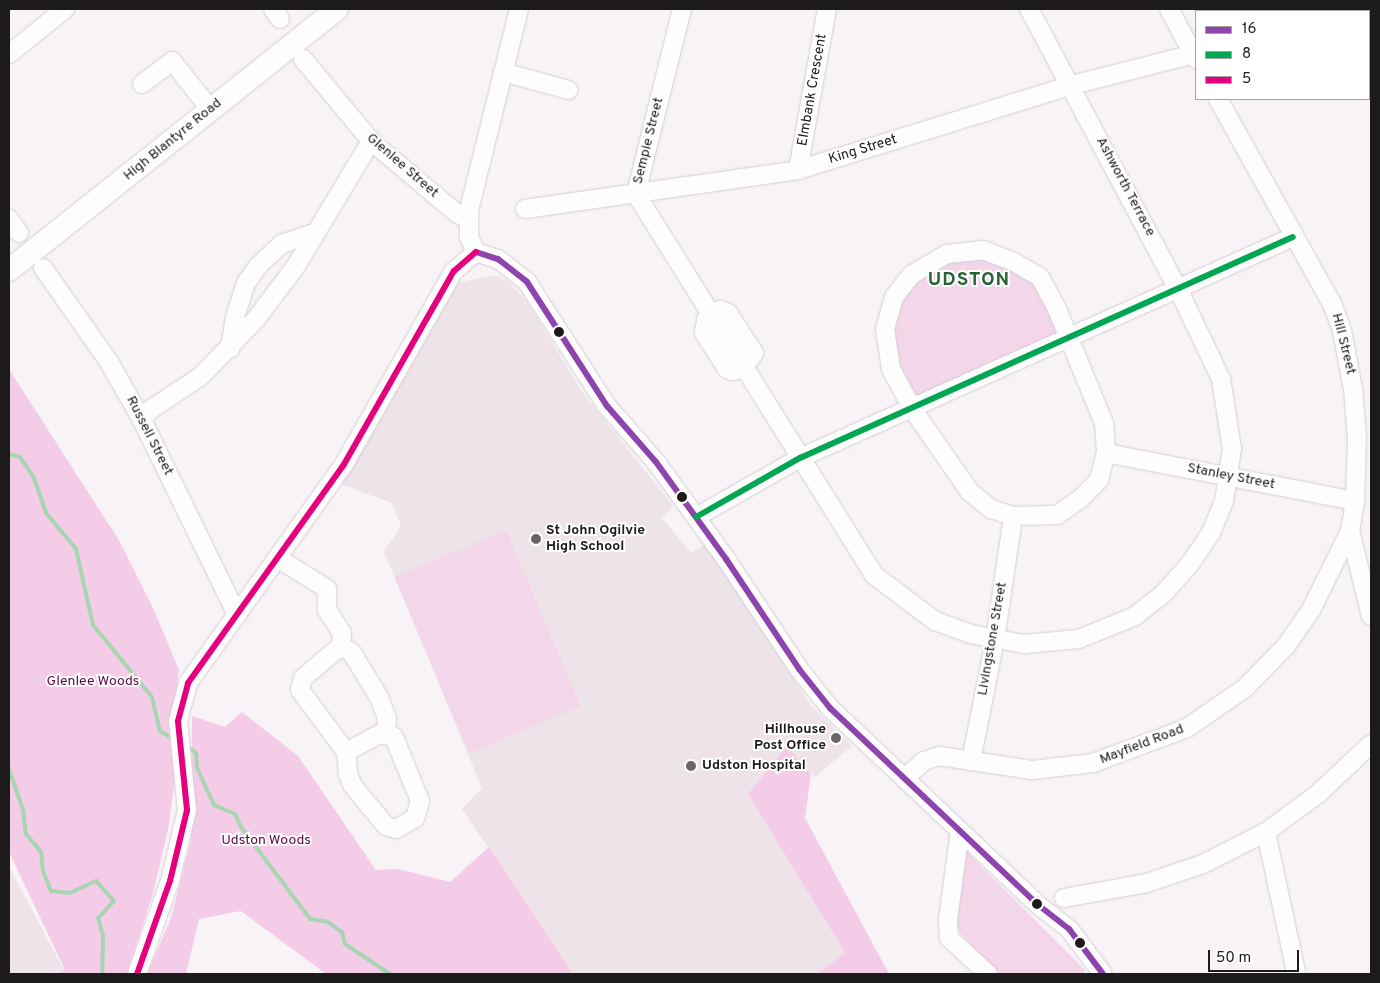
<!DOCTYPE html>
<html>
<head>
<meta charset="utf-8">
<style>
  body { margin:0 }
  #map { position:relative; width:1380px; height:983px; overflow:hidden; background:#f8f3f6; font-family:Overpass,sans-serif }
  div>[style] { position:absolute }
  .built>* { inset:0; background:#ede3e9 }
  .green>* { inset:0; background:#f3d6e9; transform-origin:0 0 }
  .forest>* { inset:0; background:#f5cce8 }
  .stream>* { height:4px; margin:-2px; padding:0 2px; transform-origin:2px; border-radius:2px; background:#a8d5b1 }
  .roads { filter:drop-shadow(0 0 1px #d4d0d2) drop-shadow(0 0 1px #d4d0d2) }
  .minor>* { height:18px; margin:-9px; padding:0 9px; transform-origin:9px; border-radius:9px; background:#fefdfe }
  .major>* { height:22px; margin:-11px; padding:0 11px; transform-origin:11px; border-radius:11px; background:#fefdfe }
  .bus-1>* { height:6px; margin:-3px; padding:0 3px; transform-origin:3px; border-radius:3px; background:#8e44ad }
  .bus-2>* { height:6px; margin:-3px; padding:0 3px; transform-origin:3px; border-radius:3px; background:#00a651 }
  .bus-3>* { height:6px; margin:-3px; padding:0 3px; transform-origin:3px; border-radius:3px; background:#e5007d }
  .dots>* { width:14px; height:14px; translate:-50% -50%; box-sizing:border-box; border:2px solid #fff; border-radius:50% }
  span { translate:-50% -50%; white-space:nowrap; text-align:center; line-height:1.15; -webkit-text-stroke:4px #fff; paint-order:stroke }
  .street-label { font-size:14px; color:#1d1a1c }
  .poi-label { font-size:14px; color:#1d1a1c; font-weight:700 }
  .left { translate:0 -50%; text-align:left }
  .right { translate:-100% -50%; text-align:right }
  .park-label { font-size:14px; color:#5a084a }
  .district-label { font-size:19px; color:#236335; font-weight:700; letter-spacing:1px }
  .frame { position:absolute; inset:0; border:10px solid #1d1a1c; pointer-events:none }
  .legend { position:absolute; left:1195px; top:10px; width:175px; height:90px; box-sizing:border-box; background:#fff; border:1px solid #a5a3a4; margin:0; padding:6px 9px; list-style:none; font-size:15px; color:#1d1a1c }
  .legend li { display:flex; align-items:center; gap:10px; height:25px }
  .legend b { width:25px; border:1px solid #a5a3a4 }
  .scale { position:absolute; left:1208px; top:950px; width:91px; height:22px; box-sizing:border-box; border:2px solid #1d1a1c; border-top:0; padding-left:6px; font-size:15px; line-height:18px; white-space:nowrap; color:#1d1a1c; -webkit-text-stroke:4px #fff; paint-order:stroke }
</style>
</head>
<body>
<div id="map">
  <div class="built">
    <i style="clip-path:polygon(495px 275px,509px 282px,528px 303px,582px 392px,671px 503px,673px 507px,662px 518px,691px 553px,706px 544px,812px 707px,852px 746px,815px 777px,787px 747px,748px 794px,845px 953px,817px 974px,573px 974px,462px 809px,482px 788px,384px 552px,401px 526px,392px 503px,340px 484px,456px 283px)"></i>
    <i style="clip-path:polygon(9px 867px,64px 970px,51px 974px,9px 974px)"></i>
  </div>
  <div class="green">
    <i style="clip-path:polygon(983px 250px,1040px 277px,1070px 337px,913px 410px,891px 369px,894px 297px,911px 275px)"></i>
    <i style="left:506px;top:530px;width:191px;height:121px;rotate:67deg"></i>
    <i style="clip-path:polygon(965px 850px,1086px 971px,1081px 974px,997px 974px,957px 929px,954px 908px)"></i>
  </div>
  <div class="forest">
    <i style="clip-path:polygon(9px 369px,120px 542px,154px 610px,179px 670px,174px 712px,176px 772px,168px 830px,153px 893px,127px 974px,54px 974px,65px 970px,9px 852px)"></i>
    <i style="clip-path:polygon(242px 712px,298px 756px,376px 870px,398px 869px,450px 882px,489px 847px,573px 974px,326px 974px,241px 911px,199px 919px,186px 974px,147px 974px,171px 918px,191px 840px,192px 716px,225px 727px)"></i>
    <i style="clip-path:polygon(787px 746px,811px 774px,805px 818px,889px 974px,817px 974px,845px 953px,748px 794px)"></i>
  </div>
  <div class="stream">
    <i style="left:9px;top:454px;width:11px;rotate:15deg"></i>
    <i style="left:20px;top:457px;width:25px;rotate:56deg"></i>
    <i style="left:34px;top:478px;width:37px;rotate:71deg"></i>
    <i style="left:46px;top:513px;width:47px;rotate:50.2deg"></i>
    <i style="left:76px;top:549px;width:78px;rotate:77.4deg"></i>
    <i style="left:93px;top:625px;width:93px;rotate:50.7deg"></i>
    <i style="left:152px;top:697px;width:35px;rotate:77deg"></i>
    <i style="left:160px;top:731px;width:17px;rotate:31deg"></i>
    <i style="left:186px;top:746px;width:12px;rotate:35deg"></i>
    <i style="left:196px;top:753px;width:15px;rotate:86deg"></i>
    <i style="left:197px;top:768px;width:41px;rotate:65.3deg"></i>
    <i style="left:214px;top:805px;width:23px;rotate:23deg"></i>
    <i style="left:235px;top:814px;width:14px;rotate:65deg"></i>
    <i style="left:241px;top:827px;width:115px;rotate:53.1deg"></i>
    <i style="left:310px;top:919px;width:18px;rotate:9deg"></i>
    <i style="left:328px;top:922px;width:17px;rotate:36deg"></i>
    <i style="left:342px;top:932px;width:12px;rotate:76deg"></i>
    <i style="left:345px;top:944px;width:54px;rotate:33.7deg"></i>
    <i style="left:9px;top:769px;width:43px;rotate:71.1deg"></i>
    <i style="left:23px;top:810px;width:24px;rotate:83deg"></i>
    <i style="left:26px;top:834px;width:23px;rotate:50deg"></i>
    <i style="left:41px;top:852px;width:19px;rotate:84deg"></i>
    <i style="left:43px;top:871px;width:22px;rotate:68deg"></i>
    <i style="left:51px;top:891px;width:19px;rotate:6deg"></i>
    <i style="left:70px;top:893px;width:29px;rotate:-25deg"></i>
    <i style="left:96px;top:881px;width:27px;rotate:48deg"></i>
    <i style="left:114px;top:901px;width:23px;rotate:133deg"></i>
    <i style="left:98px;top:918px;width:18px;rotate:74deg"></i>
    <i style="left:103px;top:935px;width:39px;rotate:91deg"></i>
  </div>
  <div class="roads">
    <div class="minor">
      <i style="left:273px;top:9px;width:12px;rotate:55deg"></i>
      <i style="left:682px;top:9px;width:191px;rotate:104deg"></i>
      <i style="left:636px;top:194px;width:449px;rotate:58deg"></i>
      <i style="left:874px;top:575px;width:76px;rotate:37deg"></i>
      <i style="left:935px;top:621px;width:37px;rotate:20deg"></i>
      <i style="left:970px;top:634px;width:55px;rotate:10.5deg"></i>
      <i style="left:1024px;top:644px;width:55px;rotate:-5.2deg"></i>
      <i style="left:1079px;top:639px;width:61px;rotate:-22.3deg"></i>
      <i style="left:1135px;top:616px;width:36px;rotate:-38deg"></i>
      <i style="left:1163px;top:594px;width:40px;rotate:-48deg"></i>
      <i style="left:1190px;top:564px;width:37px;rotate:-56deg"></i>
      <i style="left:1211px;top:533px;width:35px;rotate:-68deg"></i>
      <i style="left:1224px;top:501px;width:53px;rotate:-81.3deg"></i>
      <i style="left:1232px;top:449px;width:71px;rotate:-98.9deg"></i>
      <i style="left:1221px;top:379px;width:100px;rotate:-115.5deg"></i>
      <i style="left:1178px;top:289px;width:317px;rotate:-118deg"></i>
      <i style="left:1169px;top:9px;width:57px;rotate:61.6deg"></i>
      <i style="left:1305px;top:9px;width:3px;rotate:45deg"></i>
      <i style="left:1369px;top:23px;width:2px;rotate:-27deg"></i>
      <i style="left:9px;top:54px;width:72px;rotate:-38.8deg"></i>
      <i style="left:303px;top:59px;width:107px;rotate:50.3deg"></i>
      <i style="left:371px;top:141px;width:110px;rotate:40.2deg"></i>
      <i style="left:455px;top:212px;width:16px;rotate:30deg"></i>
      <i style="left:503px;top:72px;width:68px;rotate:15.3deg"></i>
      <i style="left:142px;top:84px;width:38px;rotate:-37deg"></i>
      <i style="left:172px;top:61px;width:63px;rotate:51.5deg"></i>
      <i style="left:1218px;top:99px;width:237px;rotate:60.9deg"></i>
      <i style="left:1333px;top:306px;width:27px;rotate:70deg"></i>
      <i style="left:1342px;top:331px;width:59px;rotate:79.3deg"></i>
      <i style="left:1353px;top:389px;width:49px;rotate:85.3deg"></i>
      <i style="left:1357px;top:438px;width:63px;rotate:91.8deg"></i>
      <i style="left:1355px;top:501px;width:30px;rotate:99deg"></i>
      <i style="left:1350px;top:531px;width:88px;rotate:76.1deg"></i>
      <i style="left:798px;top:170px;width:164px;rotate:-79.8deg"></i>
      <i style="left:525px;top:209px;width:276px;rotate:-8.1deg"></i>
      <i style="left:798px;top:170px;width:287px;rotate:-17.2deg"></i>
      <i style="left:1072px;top:85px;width:126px;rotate:-14.3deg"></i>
      <i style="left:9px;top:219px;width:17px;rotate:54deg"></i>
      <i style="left:983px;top:250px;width:31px;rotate:21deg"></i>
      <i style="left:1012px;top:261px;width:32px;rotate:30deg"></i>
      <i style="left:1040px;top:277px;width:36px;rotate:62deg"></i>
      <i style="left:1057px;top:309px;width:123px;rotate:67.6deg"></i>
      <i style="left:1104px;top:423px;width:30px;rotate:86deg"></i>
      <i style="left:1106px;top:453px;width:28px;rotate:105deg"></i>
      <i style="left:1099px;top:480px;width:27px;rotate:135deg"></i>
      <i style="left:1080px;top:499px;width:28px;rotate:145deg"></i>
      <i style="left:1057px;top:515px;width:44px;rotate:178.7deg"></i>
      <i style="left:1013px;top:516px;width:23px;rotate:-162deg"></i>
      <i style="left:991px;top:509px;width:27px;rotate:-141deg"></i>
      <i style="left:970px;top:492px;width:100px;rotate:-124.8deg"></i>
      <i style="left:913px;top:410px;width:47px;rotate:-118.2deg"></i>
      <i style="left:891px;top:369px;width:40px;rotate:-98.5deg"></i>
      <i style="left:885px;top:329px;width:33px;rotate:-74deg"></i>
      <i style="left:894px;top:297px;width:28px;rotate:-52deg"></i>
      <i style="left:911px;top:275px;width:42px;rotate:-30.3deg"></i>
      <i style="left:947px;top:254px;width:36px;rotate:-6deg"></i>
      <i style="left:476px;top:252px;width:23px;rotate:18deg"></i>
      <i style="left:498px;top:259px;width:37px;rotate:38deg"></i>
      <i style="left:527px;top:282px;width:148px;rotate:57.2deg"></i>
      <i style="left:607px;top:406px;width:74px;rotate:48.8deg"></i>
      <i style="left:656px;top:462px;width:120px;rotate:54.2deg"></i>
      <i style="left:726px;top:559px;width:132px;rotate:56.4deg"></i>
      <i style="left:799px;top:669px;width:50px;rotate:51.5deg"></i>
      <i style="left:830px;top:708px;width:285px;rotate:43.4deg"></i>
      <i style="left:1037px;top:904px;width:41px;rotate:38deg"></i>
      <i style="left:1069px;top:929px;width:56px;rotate:52.9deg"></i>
      <i style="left:476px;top:252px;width:17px;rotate:-115deg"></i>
      <i style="left:469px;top:237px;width:27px;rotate:-90deg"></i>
      <i style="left:469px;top:210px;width:207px;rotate:-76deg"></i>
      <i style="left:43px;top:268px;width:115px;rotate:54.9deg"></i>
      <i style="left:109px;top:362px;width:67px;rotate:60.4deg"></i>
      <i style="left:142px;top:420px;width:217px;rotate:64deg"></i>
      <i style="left:720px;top:310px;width:9px;rotate:21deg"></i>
      <i style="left:728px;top:313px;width:48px;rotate:57deg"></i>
      <i style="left:754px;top:353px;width:17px;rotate:126deg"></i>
      <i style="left:744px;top:367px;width:12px;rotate:160deg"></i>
      <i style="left:733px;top:371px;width:6px;rotate:-162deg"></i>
      <i style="left:727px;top:369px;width:43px;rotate:-122.6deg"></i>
      <i style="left:704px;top:333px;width:13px;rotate:-81deg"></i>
      <i style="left:706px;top:320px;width:17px;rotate:-36deg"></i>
      <i style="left:230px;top:349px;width:32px;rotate:-81deg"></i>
      <i style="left:235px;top:317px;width:36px;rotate:-72deg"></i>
      <i style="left:246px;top:283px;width:21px;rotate:-55deg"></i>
      <i style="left:258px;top:266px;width:33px;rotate:-43deg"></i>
      <i style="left:282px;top:244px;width:36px;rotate:-19deg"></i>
      <i style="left:142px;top:420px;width:13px;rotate:-51deg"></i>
      <i style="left:150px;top:410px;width:61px;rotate:-33.7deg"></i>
      <i style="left:201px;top:376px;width:79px;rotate:-46deg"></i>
      <i style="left:256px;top:319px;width:66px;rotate:-53deg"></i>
      <i style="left:296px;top:266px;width:146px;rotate:-59deg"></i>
      <i style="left:1106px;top:453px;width:254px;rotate:10.9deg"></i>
      <i style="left:696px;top:517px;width:120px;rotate:-29.6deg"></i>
      <i style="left:800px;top:458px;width:540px;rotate:-24.15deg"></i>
      <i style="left:279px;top:559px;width:57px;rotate:32deg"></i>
      <i style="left:327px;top:589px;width:21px;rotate:90deg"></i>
      <i style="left:327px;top:610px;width:27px;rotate:57deg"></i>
      <i style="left:342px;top:633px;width:13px;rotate:94deg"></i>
      <i style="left:341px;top:646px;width:50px;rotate:139.9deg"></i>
      <i style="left:303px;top:678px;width:12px;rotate:104deg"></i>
      <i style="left:300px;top:690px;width:77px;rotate:53.4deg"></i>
      <i style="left:341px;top:646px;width:13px;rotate:32deg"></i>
      <i style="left:352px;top:653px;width:52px;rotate:58.5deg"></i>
      <i style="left:379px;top:697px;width:23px;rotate:70deg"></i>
      <i style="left:387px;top:719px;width:15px;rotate:94deg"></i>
      <i style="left:380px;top:734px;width:14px;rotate:12deg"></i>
      <i style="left:394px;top:737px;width:69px;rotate:67.9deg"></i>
      <i style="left:420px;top:801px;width:18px;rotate:106deg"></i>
      <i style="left:415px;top:818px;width:22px;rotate:150deg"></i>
      <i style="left:396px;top:829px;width:10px;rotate:-163deg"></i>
      <i style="left:386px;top:826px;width:52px;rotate:-129.5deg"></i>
      <i style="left:353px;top:786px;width:13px;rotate:-113deg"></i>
      <i style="left:348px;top:774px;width:22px;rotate:-95deg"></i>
      <i style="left:346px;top:752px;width:38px;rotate:-28deg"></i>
      <i style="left:971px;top:761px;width:123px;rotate:-78.8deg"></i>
      <i style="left:995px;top:640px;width:125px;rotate:-81.7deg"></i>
      <i style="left:905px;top:778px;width:25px;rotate:-42deg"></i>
      <i style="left:924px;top:761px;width:16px;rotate:-18deg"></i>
      <i style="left:939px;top:756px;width:95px;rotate:8.5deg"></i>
      <i style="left:1033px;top:770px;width:60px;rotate:-6.7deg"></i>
      <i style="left:1093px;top:763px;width:100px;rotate:-20.4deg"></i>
      <i style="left:1187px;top:728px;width:70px;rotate:-34.6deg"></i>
      <i style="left:1245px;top:688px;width:59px;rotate:-45.7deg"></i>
      <i style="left:1286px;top:646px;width:44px;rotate:-55.2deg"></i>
      <i style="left:1311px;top:610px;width:88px;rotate:-63.7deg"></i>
      <i style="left:960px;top:831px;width:90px;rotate:97.7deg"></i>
      <i style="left:948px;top:920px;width:18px;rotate:87deg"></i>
      <i style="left:949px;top:938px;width:53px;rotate:42.7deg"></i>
      <i style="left:1266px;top:832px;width:143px;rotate:77.9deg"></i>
      <i style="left:1064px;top:898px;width:84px;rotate:-10.2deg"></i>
      <i style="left:1147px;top:883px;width:59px;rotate:-18.7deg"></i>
      <i style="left:1203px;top:864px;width:71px;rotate:-26.9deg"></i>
      <i style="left:1266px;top:832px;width:66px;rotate:-36.3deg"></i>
      <i style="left:1319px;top:793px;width:71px;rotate:-43.3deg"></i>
      <i style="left:137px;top:974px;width:99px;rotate:-70.5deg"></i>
      <i style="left:170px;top:881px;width:73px;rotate:-76.5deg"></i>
      <i style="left:187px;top:810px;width:89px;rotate:-95.8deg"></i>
      <i style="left:178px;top:721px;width:39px;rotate:-75deg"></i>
      <i style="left:188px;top:683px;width:267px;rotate:-54.5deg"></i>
      <i style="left:343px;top:466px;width:224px;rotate:-60.4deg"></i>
      <i style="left:454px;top:271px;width:29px;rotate:-41deg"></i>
    </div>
    <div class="major">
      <i style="left:9px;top:270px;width:419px;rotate:-38.5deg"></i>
    </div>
  </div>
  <div class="bus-1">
    <i style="left:476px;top:252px;width:23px;rotate:18deg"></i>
    <i style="left:498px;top:259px;width:37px;rotate:38deg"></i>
    <i style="left:527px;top:282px;width:148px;rotate:57.2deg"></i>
    <i style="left:607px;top:406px;width:74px;rotate:48.8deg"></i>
    <i style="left:656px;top:462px;width:120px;rotate:54.2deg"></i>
    <i style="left:726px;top:559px;width:132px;rotate:56.4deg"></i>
    <i style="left:799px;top:669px;width:50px;rotate:51.5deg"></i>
    <i style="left:830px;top:708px;width:285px;rotate:43.4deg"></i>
    <i style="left:1037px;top:904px;width:41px;rotate:38deg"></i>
    <i style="left:1069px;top:929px;width:56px;rotate:52.9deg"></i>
  </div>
  <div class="bus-2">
    <i style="left:696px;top:517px;width:120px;rotate:-29.6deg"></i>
    <i style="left:800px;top:458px;width:540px;rotate:-24.15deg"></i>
  </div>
  <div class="bus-3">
    <i style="left:137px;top:974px;width:99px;rotate:-70.5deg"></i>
    <i style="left:170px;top:881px;width:73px;rotate:-76.5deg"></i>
    <i style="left:187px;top:810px;width:89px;rotate:-95.8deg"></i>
    <i style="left:178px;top:721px;width:39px;rotate:-75deg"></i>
    <i style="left:188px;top:683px;width:267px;rotate:-54.5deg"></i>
    <i style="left:343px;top:466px;width:224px;rotate:-60.4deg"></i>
    <i style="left:454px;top:271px;width:29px;rotate:-41deg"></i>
  </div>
  <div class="dots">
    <i style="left:559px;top:332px;background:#1d1a1c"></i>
    <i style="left:682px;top:497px;background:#1d1a1c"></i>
    <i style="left:536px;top:539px;background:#6a6668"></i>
    <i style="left:836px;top:738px;background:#6a6668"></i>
    <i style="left:691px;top:766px;background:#6a6668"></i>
    <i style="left:1037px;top:904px;background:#1d1a1c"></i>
    <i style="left:1080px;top:943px;background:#1d1a1c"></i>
  </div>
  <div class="street-label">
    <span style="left:813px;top:90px;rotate:-80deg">Elmbank Crescent</span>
    <span style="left:173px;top:140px;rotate:-39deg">High Blantyre Road</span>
    <span style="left:649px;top:141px;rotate:-76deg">Sempie Street</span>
    <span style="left:863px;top:150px;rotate:-17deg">King Street</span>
    <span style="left:402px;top:166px;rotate:41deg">Glenlee Street</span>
    <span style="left:1125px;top:187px;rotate:62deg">Ashworth Terrace</span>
    <span style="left:1343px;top:344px;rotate:76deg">Hill Street</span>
    <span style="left:149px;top:436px;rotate:63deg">Russell Street</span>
    <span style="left:1231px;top:477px;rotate:11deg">Stanley Street</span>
    <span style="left:993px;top:639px;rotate:-80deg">Livingstone Street</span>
    <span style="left:1142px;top:745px;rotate:-21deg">Mayfield Road</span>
  </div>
  <div class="poi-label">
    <span class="left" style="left:546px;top:539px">St John Ogilvie<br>High School</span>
    <span class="right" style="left:826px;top:738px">Hillhouse<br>Post Office</span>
    <span class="left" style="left:702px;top:766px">Udston Hospital</span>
  </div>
  <div class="park-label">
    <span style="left:93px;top:682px">Glenlee Woods</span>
    <span style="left:266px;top:841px">Udston Woods</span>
  </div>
  <div class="district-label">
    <span style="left:969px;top:281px">UDSTON</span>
  </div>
  <div class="frame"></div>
  <ul class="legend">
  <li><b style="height:6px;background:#8e44ad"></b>16</li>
  <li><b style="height:6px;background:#00a651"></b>8</li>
  <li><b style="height:6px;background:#e5007d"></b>5</li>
  </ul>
  <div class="scale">50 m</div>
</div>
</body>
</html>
